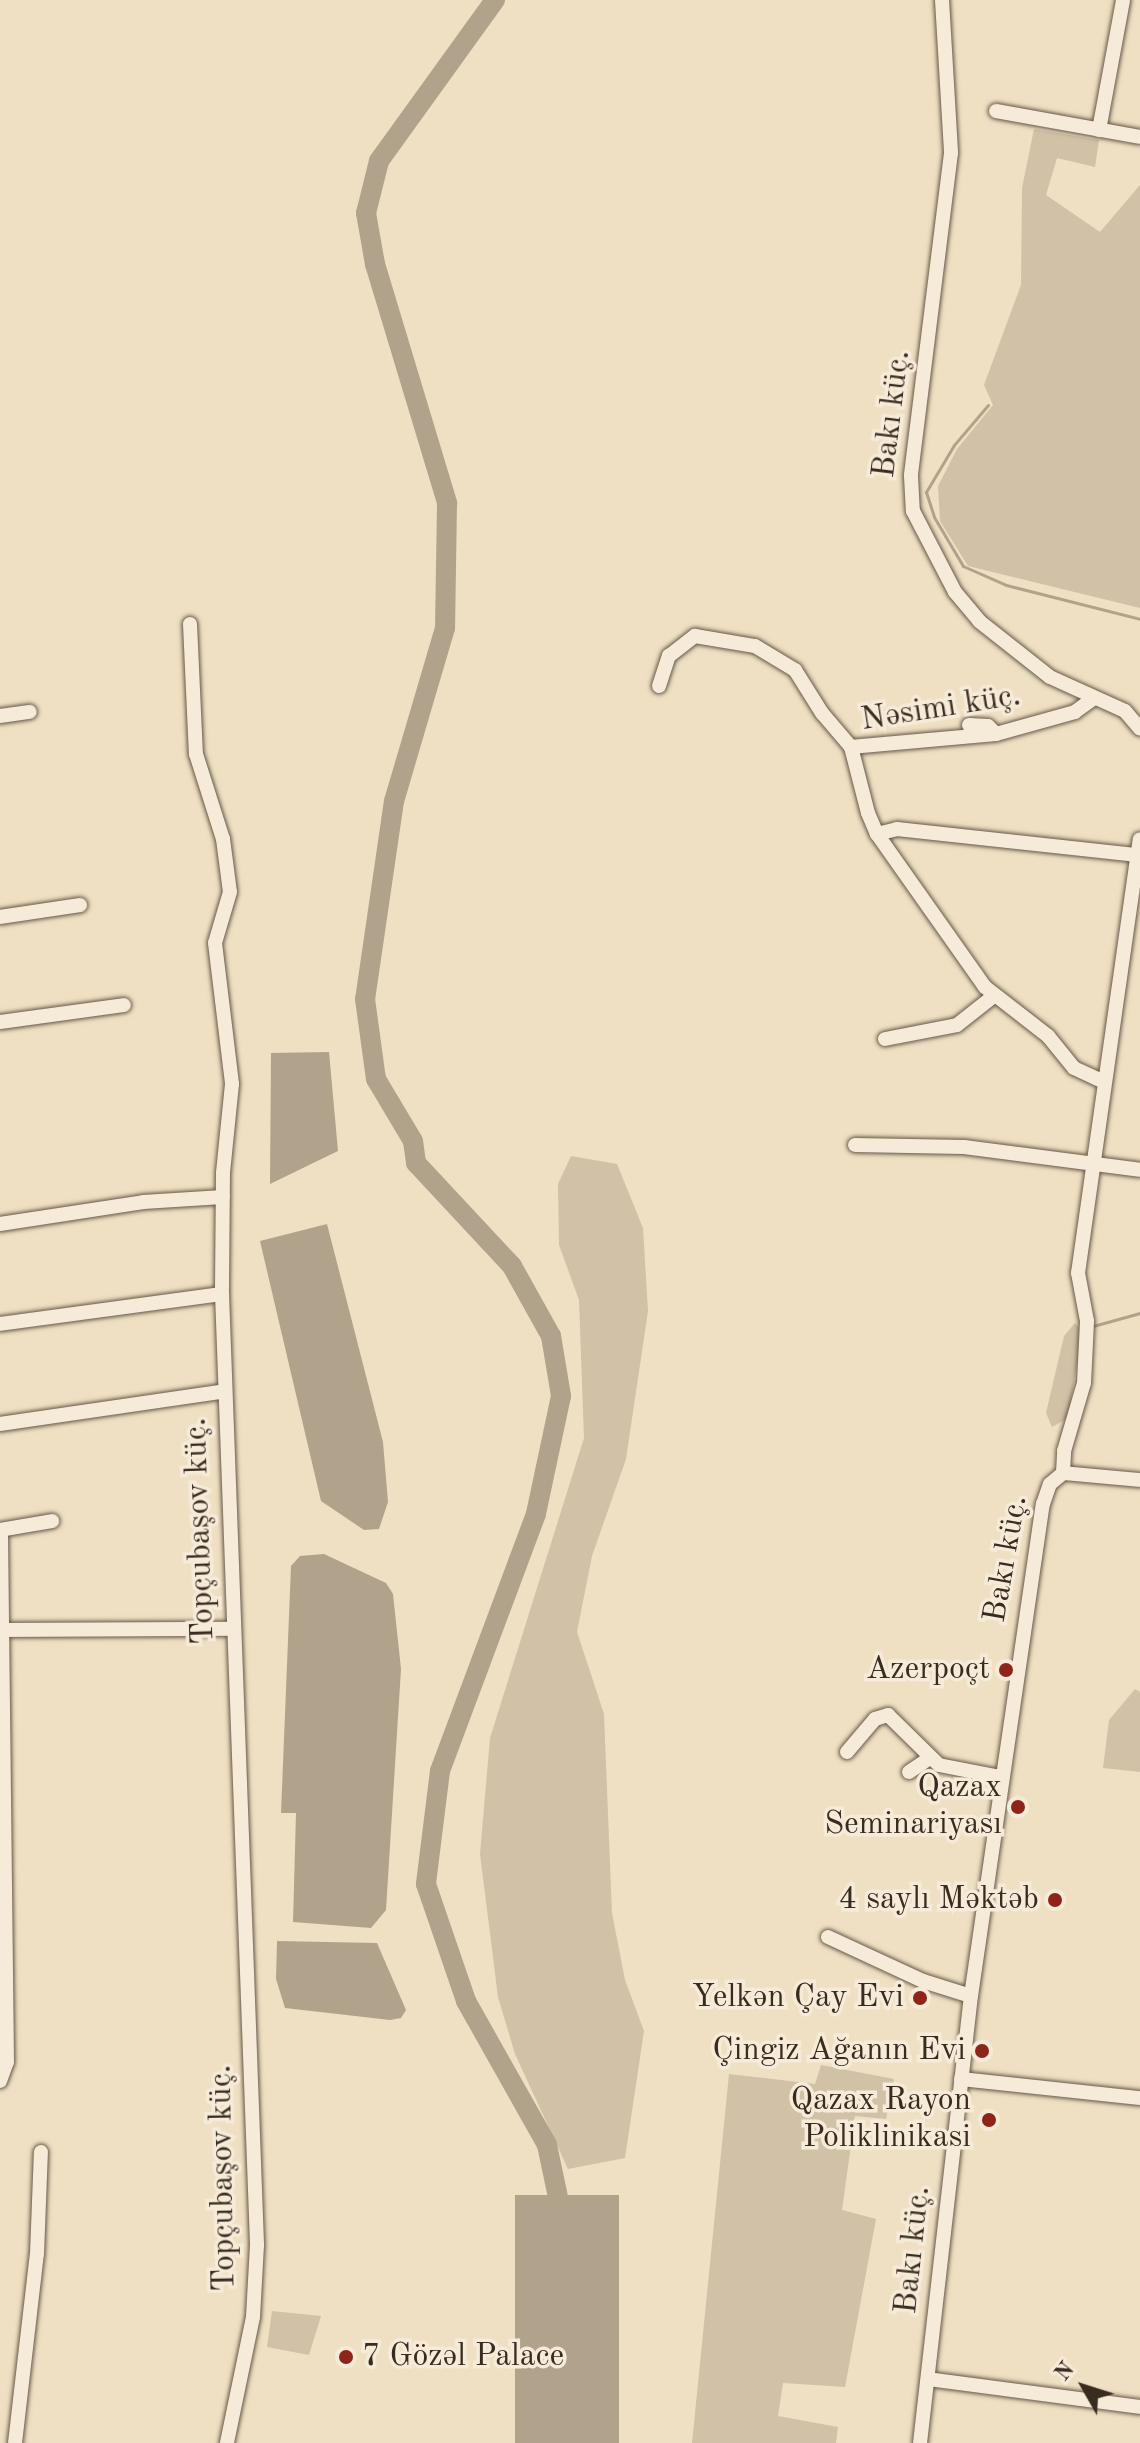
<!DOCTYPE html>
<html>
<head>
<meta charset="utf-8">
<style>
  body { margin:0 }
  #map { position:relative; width:1140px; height:2443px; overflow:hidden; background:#efe0c3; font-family:"Old Standard TT",serif }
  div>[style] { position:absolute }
  .green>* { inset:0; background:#d0c1a7 }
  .water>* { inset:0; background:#b1a28b; transform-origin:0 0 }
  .stream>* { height:3px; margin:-1.5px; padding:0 1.5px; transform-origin:1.5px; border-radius:1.5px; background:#b1a28b }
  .river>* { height:20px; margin:-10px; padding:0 10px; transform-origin:10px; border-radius:10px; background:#b1a28b }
  .roads { filter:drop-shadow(0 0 2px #665847) drop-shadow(0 0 2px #665847) }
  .minor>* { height:14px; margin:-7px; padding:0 7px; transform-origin:7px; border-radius:7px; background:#f5ebd8 }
  .dots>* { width:22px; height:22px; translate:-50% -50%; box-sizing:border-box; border:4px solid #f5ebd8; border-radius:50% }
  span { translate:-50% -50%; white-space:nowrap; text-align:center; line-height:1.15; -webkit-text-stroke:7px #f5ebd8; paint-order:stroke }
  .street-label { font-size:32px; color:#392b1e }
  .poi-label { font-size:32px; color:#392b1e }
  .right { translate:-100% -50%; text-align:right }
  .left { translate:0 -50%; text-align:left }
  .north { position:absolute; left:1044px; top:2347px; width:80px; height:80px; -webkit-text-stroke:6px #f5ebd8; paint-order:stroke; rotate:309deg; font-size:22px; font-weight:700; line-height:32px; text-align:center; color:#392b1e }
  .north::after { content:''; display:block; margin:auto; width:28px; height:36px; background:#392b1e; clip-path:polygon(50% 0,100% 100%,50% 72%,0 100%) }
</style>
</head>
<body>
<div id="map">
  <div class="green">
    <i style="clip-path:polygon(1034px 129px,1099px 140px,1095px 167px,1057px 158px,1046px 195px,1100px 232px,1140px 185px,1140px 608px,968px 566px,940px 521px,938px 486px,957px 449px,993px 405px,984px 385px,1021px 285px,1022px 188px)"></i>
    <i style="clip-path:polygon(571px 1156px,617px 1164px,643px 1228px,648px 1311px,626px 1459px,592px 1556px,577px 1632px,604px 1714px,612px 1913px,625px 1980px,644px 2031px,625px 2158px,568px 2169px,515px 2054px,498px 1997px,480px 1854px,490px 1738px,584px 1438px,579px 1300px,559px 1245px,558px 1184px)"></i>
    <i style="clip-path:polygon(1075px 1323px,1082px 1331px,1068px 1418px,1052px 1427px,1046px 1413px,1064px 1336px)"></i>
    <i style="clip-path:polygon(1135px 1689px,1140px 1692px,1140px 1772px,1103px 1768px,1109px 1720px)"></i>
    <i style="clip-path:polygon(821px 2065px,894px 2079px,886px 2119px,855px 2116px,842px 2210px,876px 2219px,845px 2387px,783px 2383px,778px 2416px,838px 2427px,836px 2443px,692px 2443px,729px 2074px,815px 2084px)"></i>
    <i style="clip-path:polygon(272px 2311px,321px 2316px,309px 2355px,267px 2347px)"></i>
  </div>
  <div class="water">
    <i style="clip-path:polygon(329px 1052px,338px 1151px,270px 1184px,271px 1053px)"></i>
    <i style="clip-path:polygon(327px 1224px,383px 1442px,388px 1502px,379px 1529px,364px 1530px,321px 1501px,260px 1241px)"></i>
    <i style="clip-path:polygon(324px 1554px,386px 1583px,393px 1594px,401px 1669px,386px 1910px,371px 1928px,293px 1922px,296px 1813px,281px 1813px,291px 1566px,300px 1556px)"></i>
    <i style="clip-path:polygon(277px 1941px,377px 1943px,406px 2010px,401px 2018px,390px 2020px,285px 2008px,276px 1979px)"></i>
    <i style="left:515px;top:2195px;width:104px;height:248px"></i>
  </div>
  <div class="stream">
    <i style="left:988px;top:405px;width:52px;rotate:130.4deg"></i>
    <i style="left:954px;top:445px;width:55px;rotate:120.8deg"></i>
    <i style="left:926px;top:492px;width:26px;rotate:72deg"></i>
    <i style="left:934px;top:517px;width:57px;rotate:59.4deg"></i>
    <i style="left:963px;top:566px;width:47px;rotate:23.8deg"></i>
    <i style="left:1006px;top:585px;width:138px;rotate:14.2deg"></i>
    <i style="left:1093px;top:1326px;width:49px;rotate:-15.5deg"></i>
  </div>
  <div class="river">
    <i style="left:495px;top:0;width:198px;rotate:125.8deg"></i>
    <i style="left:379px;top:161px;width:54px;rotate:104deg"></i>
    <i style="left:366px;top:213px;width:52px;rotate:80deg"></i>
    <i style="left:375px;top:264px;width:250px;rotate:73.2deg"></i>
    <i style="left:447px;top:503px;width:125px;rotate:90.9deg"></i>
    <i style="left:445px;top:628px;width:180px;rotate:106.4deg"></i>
    <i style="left:394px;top:801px;width:200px;rotate:98.3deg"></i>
    <i style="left:365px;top:999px;width:81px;rotate:82.2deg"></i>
    <i style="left:376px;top:1079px;width:72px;rotate:59.2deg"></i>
    <i style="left:413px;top:1141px;width:22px;rotate:82deg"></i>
    <i style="left:416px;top:1163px;width:141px;rotate:47deg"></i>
    <i style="left:512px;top:1266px;width:80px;rotate:60.9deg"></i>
    <i style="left:551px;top:1336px;width:61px;rotate:80.5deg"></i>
    <i style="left:561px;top:1396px;width:121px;rotate:102deg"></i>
    <i style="left:536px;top:1514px;width:274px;rotate:110.5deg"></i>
    <i style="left:440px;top:1771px;width:114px;rotate:97.1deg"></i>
    <i style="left:426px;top:1884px;width:124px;rotate:71.1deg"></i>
    <i style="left:466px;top:2001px;width:165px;rotate:60.6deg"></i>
    <i style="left:547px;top:2145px;width:78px;rotate:78.1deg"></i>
  </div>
  <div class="roads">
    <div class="minor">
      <i style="left:942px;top:0;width:153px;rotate:86.6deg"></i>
      <i style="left:951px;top:153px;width:325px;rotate:97.1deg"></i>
      <i style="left:911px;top:476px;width:35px;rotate:87deg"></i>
      <i style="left:913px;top:511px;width:91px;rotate:62.6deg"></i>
      <i style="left:955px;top:592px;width:38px;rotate:50deg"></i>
      <i style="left:979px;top:621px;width:90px;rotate:38.3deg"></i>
      <i style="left:1050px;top:677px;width:82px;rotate:24.4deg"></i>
      <i style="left:1125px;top:711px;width:23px;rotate:50deg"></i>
      <i style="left:996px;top:111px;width:146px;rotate:10.2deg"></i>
      <i style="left:1099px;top:130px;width:132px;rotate:-79.5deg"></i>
      <i style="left:190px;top:624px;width:130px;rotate:87.4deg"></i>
      <i style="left:196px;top:754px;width:89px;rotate:72.4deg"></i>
      <i style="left:223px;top:839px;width:53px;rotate:82.5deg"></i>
      <i style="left:230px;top:892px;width:53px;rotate:106.4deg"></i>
      <i style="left:215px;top:943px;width:142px;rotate:83.1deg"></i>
      <i style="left:232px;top:1084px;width:89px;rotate:95.8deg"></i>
      <i style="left:223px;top:1173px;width:121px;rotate:90.5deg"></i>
      <i style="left:222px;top:1294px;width:952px;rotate:87.89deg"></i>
      <i style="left:257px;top:2245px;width:72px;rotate:93.2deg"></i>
      <i style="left:253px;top:2317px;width:129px;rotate:101.7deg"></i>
      <i style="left:659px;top:686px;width:32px;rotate:-72deg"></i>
      <i style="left:669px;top:656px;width:33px;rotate:-38deg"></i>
      <i style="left:695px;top:636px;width:61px;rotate:9.5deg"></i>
      <i style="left:755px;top:646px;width:47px;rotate:31deg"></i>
      <i style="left:795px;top:670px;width:51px;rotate:57.9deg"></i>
      <i style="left:822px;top:713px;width:45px;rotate:49.5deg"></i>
      <i style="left:1094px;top:698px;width:24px;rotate:144deg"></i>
      <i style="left:1075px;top:712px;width:82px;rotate:164.4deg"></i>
      <i style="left:996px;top:734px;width:146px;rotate:174.9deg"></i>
      <i style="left:851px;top:747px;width:68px;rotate:75.6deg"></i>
      <i style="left:868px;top:813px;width:23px;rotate:67deg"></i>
      <i style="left:877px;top:834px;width:21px;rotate:-14deg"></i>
      <i style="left:897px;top:829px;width:242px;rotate:6.2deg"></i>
      <i style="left:0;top:716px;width:30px;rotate:-8deg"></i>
      <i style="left:969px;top:725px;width:19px;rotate:3deg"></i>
      <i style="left:988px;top:726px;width:11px;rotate:45deg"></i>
      <i style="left:877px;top:834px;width:187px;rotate:54.8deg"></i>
      <i style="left:985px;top:987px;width:80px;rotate:37.9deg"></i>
      <i style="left:1048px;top:1036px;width:41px;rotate:50.9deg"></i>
      <i style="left:1074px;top:1068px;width:33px;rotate:25deg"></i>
      <i style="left:0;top:917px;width:81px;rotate:-8.5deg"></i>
      <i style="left:0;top:1022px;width:125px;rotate:-7.8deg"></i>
      <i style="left:885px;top:1039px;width:73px;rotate:-11deg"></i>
      <i style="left:957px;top:1025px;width:48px;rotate:-38.3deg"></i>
      <i style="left:855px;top:1145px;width:109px;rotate:1.1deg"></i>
      <i style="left:964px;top:1147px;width:177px;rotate:7.4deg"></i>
      <i style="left:0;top:1224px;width:145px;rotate:-8.7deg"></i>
      <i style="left:143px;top:1202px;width:80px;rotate:-3.6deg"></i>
      <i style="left:0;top:1324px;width:224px;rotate:-7.7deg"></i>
      <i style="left:0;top:1424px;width:227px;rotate:-8.3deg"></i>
      <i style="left:1063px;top:1473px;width:22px;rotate:-87deg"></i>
      <i style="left:1064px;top:1451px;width:71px;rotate:-73.6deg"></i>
      <i style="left:1084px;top:1383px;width:62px;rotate:-87.2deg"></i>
      <i style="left:1087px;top:1321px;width:49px;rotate:-100.6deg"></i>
      <i style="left:1078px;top:1273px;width:438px;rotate:-81.9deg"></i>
      <i style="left:0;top:1530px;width:53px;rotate:-9.8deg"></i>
      <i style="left:5px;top:1630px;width:227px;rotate:-0.3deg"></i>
      <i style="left:847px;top:1752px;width:43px;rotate:-49.7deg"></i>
      <i style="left:875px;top:1719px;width:14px;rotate:-17deg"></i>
      <i style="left:888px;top:1715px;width:71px;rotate:44.4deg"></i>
      <i style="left:939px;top:1765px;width:63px;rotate:11deg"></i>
      <i style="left:909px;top:1772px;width:25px;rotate:-34deg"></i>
      <i style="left:828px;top:1937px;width:105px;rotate:24.9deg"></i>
      <i style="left:923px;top:1981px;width:50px;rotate:17.4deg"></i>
      <i style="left:961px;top:2079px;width:180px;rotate:6.1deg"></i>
      <i style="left:0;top:2081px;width:20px;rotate:-70deg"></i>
      <i style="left:7px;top:2062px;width:532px;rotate:-90.65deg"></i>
      <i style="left:928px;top:2379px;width:214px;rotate:7.5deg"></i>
      <i style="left:15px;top:2443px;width:190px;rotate:-83.4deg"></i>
      <i style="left:37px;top:2254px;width:102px;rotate:-87.8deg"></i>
      <i style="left:920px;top:2443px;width:450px;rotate:-83.5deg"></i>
      <i style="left:971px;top:1996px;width:497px;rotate:-81.7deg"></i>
      <i style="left:1043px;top:1504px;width:21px;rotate:-71deg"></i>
      <i style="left:1050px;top:1484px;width:17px;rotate:-40deg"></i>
      <i style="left:1063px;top:1473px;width:77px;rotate:5.2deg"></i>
    </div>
  </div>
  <div class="dots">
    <i style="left:1006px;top:1670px;background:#8f2418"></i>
    <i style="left:1018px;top:1807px;background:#8f2418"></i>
    <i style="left:1055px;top:1900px;background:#8f2418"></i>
    <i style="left:920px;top:1998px;background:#8f2418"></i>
    <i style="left:982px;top:2051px;background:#8f2418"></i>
    <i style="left:989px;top:2120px;background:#8f2418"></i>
    <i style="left:346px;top:2357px;background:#8f2418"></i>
  </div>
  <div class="street-label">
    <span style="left:893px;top:414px;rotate:-83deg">Bakı küç.</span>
    <span style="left:941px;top:709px;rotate:-9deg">Nəsimi küç.</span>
    <span style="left:201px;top:1531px;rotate:-92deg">Topçubaşov küç.</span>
    <span style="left:1007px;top:1559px;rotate:-80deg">Bakı küç.</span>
    <span style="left:224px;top:2178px;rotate:-91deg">Topçubaşov küç.</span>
    <span style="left:914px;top:2250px;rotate:-84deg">Bakı küç.</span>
  </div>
  <div class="poi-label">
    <span class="right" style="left:990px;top:1670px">Azerpoçt</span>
    <span class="right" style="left:1002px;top:1807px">Qazax<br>Seminariyası</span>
    <span class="right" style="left:1039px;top:1900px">4 saylı Məktəb</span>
    <span class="right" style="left:904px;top:1998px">Yelkən Çay Evi</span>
    <span class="right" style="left:966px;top:2051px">Çingiz Ağanın Evi</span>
    <span class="right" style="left:971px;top:2120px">Qazax Rayon<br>Poliklinikasi</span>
    <span class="left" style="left:362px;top:2357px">7 Gözəl Palace</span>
  </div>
  <div class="north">N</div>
</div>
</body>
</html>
